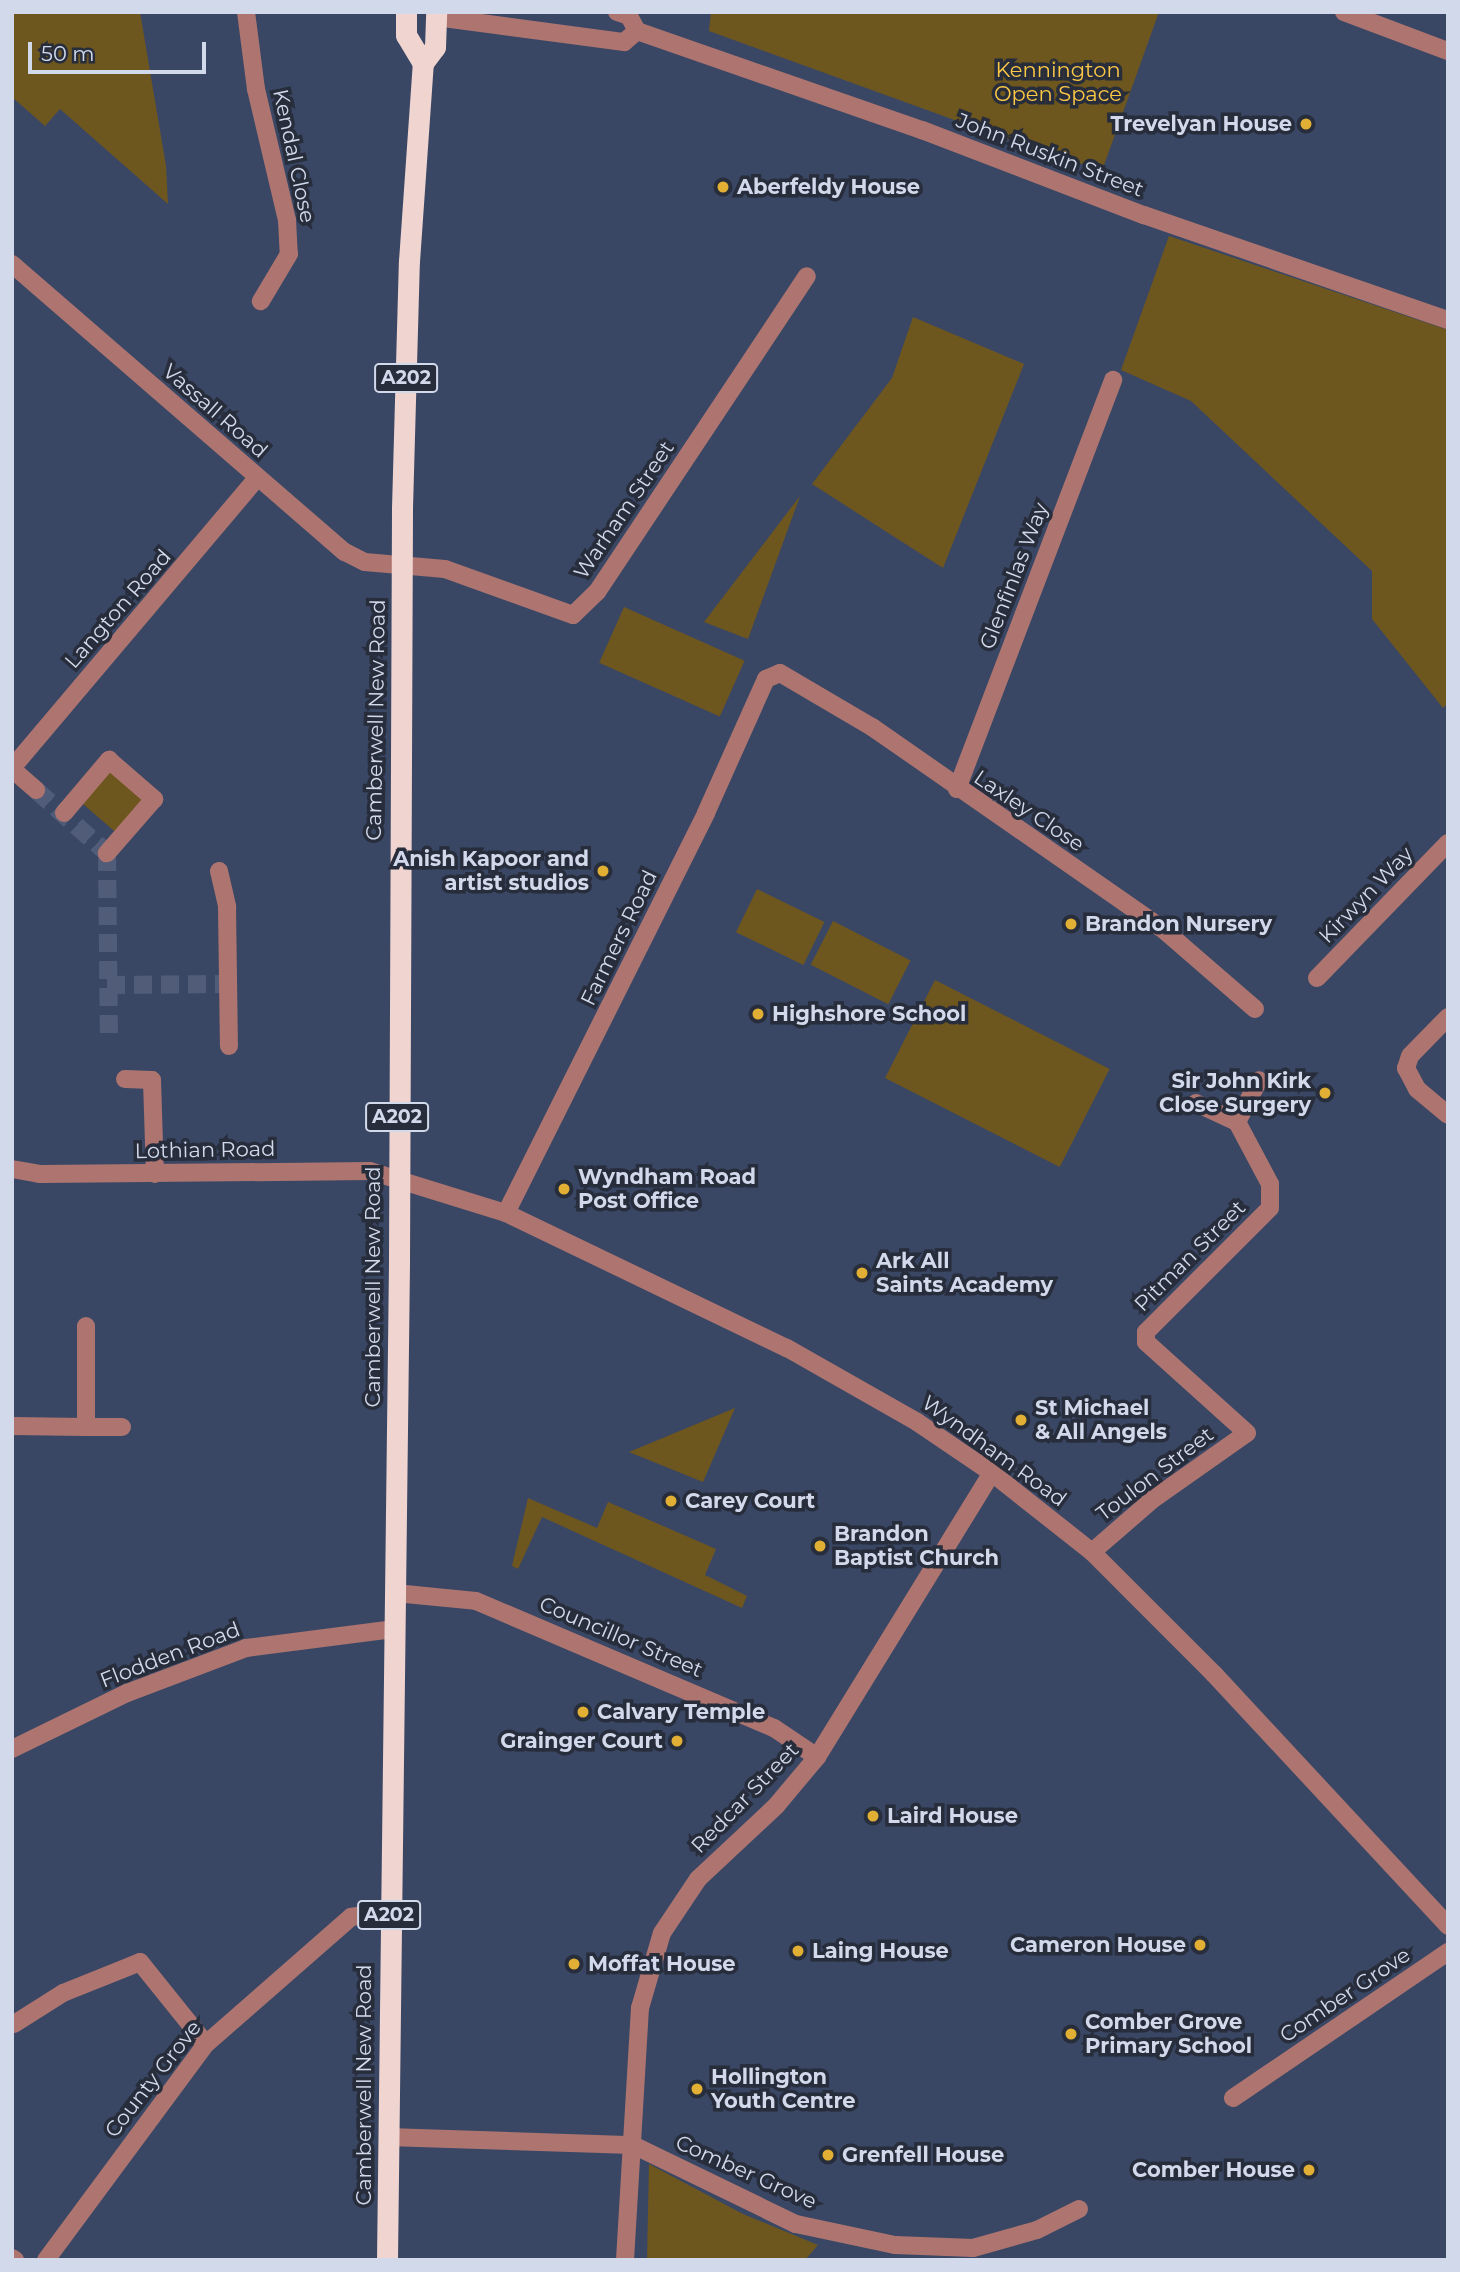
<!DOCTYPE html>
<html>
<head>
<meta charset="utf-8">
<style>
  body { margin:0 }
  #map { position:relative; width:1460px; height:2272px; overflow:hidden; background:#3a4764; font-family:Montserrat,sans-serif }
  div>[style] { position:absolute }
  .green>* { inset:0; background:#6e561f; transform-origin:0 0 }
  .minor-tunnel>* { height:18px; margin-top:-9px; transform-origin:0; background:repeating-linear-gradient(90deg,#515d78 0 18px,transparent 0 27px) }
  .minor>* { height:18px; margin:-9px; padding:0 9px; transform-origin:9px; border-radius:9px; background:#ae7570 }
  .highway>* { height:21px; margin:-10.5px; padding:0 10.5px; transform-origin:10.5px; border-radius:10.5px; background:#f0d4d0 }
  .dots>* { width:19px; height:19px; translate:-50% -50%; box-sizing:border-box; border:4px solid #272d3b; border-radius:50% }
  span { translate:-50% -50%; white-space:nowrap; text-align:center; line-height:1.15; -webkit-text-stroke:7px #272d3b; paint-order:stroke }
  .shield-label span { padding:2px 5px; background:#272d3b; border:2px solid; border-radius:5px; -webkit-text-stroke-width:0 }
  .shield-label { font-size:19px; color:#d1d9eb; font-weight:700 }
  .park-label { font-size:21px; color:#fdc846 }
  .poi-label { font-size:21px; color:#d1d9eb; font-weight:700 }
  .right { translate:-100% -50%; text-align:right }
  .left { translate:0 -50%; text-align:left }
  .street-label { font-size:21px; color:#d1d9eb }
  .frame { position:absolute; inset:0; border:14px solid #d1d9eb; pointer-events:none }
  .scale { position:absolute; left:28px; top:42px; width:178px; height:32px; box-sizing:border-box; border:4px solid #d1d9eb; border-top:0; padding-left:9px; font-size:21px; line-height:24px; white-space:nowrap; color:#d1d9eb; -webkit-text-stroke:5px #272d3b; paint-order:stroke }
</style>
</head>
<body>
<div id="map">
  <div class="green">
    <i style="clip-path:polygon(12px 12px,140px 12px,166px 166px,168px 204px,60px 109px,45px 126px,12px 97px)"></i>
    <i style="clip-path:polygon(711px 12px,1159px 12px,1103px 168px,1068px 161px,709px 31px)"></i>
    <i style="clip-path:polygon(1169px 236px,1448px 330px,1448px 703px,1443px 708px,1372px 619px,1372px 571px,1191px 401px,1121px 370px)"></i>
    <i style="clip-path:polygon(913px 317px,1024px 364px,943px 568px,812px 484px,892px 378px)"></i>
    <i style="clip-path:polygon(800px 496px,748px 639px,704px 622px)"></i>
    <i style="left:624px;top:607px;width:132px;height:61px;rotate:24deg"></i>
    <i style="left:111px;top:770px;width:44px;height:44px;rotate:41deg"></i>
    <i style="left:757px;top:889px;width:75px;height:48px;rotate:26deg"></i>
    <i style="left:833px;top:921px;width:87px;height:49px;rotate:27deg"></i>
    <i style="left:935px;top:980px;width:196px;height:110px;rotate:27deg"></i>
    <i style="clip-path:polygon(735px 1408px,703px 1482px,629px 1452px)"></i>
    <i style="clip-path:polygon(528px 1498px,597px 1528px,608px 1502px,716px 1549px,705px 1575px,747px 1596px,742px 1608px,542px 1517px,518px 1569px,512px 1566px)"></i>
    <i style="clip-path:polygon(649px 2164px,743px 2214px,818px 2245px,805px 2260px,647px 2260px)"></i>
  </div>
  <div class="minor-tunnel">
    <i style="left:36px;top:790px;width:95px;rotate:41.6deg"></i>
    <i style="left:107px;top:853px;width:186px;rotate:89.4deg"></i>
    <i style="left:107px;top:985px;width:122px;rotate:-0.5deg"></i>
  </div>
  <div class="minor">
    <i style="left:246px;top:12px;width:78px;rotate:82.6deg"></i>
    <i style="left:256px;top:89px;width:135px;rotate:76.7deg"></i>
    <i style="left:287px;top:220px;width:34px;rotate:87deg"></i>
    <i style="left:289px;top:254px;width:55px;rotate:120.8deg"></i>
    <i style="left:617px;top:12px;width:13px;rotate:18deg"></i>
    <i style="left:629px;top:16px;width:17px;rotate:62deg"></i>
    <i style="left:637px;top:31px;width:302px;rotate:19.2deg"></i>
    <i style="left:922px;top:130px;width:238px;rotate:21deg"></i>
    <i style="left:1144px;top:215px;width:322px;rotate:19.1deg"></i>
    <i style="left:1344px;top:12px;width:111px;rotate:20.6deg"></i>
    <i style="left:436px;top:17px;width:190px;rotate:7.6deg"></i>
    <i style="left:624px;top:42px;width:17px;rotate:-40deg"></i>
    <i style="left:12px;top:264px;width:440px;rotate:40.9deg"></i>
    <i style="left:345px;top:552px;width:22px;rotate:27deg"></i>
    <i style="left:365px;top:562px;width:80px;rotate:5deg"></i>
    <i style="left:445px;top:569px;width:136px;rotate:19.8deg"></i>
    <i style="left:573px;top:615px;width:33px;rotate:-44deg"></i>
    <i style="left:597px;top:592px;width:379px;rotate:-56.4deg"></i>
    <i style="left:12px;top:768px;width:380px;rotate:-49.8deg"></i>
    <i style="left:12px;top:769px;width:32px;rotate:41deg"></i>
    <i style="left:957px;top:789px;width:438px;rotate:-69.1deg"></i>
    <i style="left:64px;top:813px;width:70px;rotate:-49.7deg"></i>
    <i style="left:109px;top:760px;width:60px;rotate:40.9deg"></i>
    <i style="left:154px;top:799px;width:72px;rotate:131deg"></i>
    <i style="left:219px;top:871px;width:37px;rotate:77deg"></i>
    <i style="left:227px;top:907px;width:139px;rotate:89.2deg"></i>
    <i style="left:1317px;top:978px;width:188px;rotate:-45.9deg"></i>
    <i style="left:1448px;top:1017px;width:54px;rotate:134.3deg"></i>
    <i style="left:1410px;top:1056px;width:13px;rotate:108deg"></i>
    <i style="left:1406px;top:1068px;width:24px;rotate:62deg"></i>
    <i style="left:1417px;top:1089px;width:40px;rotate:40deg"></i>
    <i style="left:125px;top:1079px;width:27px;rotate:2deg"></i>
    <i style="left:152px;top:1080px;width:94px;rotate:88.2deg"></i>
    <i style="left:1237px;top:1122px;width:47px;rotate:-62.4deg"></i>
    <i style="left:12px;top:1169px;width:28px;rotate:10deg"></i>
    <i style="left:40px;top:1174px;width:330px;rotate:-0.5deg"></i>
    <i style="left:370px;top:1171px;width:142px;rotate:17.2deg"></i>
    <i style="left:506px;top:1213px;width:312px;rotate:25.7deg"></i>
    <i style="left:787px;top:1348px;width:150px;rotate:29.6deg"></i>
    <i style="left:917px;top:1422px;width:91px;rotate:34.2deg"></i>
    <i style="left:992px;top:1473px;width:127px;rotate:38.3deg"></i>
    <i style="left:1092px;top:1552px;width:173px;rotate:45deg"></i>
    <i style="left:1214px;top:1674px;width:344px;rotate:47.1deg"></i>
    <i style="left:506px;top:1213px;width:447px;rotate:-63.4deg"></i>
    <i style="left:706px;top:813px;width:147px;rotate:-65.9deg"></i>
    <i style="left:766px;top:679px;width:15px;rotate:-23deg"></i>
    <i style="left:780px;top:673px;width:107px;rotate:30.4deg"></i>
    <i style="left:872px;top:727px;width:357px;rotate:34.8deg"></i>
    <i style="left:1165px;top:931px;width:119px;rotate:40.9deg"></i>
    <i style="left:86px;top:1326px;width:101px;rotate:90deg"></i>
    <i style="left:86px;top:1427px;width:36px"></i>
    <i style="left:12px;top:1426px;width:74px;rotate:0.8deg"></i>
    <i style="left:1092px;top:1552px;width:79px;rotate:-40.9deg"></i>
    <i style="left:1152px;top:1500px;width:116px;rotate:-35.2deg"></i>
    <i style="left:1247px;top:1433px;width:136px;rotate:-138deg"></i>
    <i style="left:1146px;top:1342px;width:10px;rotate:-90deg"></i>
    <i style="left:1146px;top:1332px;width:175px;rotate:-45deg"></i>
    <i style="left:1270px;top:1208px;width:24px;rotate:-90deg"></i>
    <i style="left:1270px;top:1184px;width:70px;rotate:-118deg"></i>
    <i style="left:1237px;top:1122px;width:45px;rotate:-155.1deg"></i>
    <i style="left:395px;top:1593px;width:81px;rotate:5.6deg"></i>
    <i style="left:476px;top:1601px;width:324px;rotate:23.1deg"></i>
    <i style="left:774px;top:1728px;width:52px;rotate:34deg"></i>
    <i style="left:12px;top:1749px;width:128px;rotate:-26deg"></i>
    <i style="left:127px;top:1693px;width:127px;rotate:-20.7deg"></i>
    <i style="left:246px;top:1648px;width:150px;rotate:-7.3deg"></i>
    <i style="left:14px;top:2024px;width:58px;rotate:-32.3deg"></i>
    <i style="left:63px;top:1993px;width:83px;rotate:-21.9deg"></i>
    <i style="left:140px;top:1962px;width:105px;rotate:51.2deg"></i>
    <i style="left:1233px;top:2098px;width:260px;rotate:-34.2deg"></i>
    <i style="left:388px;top:2137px;width:245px;rotate:1.9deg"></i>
    <i style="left:633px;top:2145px;width:181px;rotate:25.9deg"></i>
    <i style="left:796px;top:2224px;width:101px;rotate:12deg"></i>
    <i style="left:895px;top:2245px;width:78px;rotate:2.2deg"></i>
    <i style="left:973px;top:2248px;width:66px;rotate:-15.7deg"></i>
    <i style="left:1037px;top:2230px;width:47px;rotate:-26.6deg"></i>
    <i style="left:12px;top:2258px;width:4px;rotate:34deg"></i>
    <i style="left:46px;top:2260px;width:269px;rotate:-53.5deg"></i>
    <i style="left:206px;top:2044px;width:193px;rotate:-41.2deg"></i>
    <i style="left:351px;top:1917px;width:39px;rotate:-9deg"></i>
    <i style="left:625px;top:2260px;width:252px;rotate:-86.6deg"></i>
    <i style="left:640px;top:2008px;width:78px;rotate:-73.7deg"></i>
    <i style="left:662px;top:1933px;width:65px;rotate:-56.3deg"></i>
    <i style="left:698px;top:1879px;width:107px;rotate:-43.1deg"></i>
    <i style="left:776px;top:1806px;width:64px;rotate:-50.1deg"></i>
    <i style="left:817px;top:1757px;width:334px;rotate:-58.4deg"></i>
  </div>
  <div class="highway">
    <i style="left:406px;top:12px;width:23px;rotate:90deg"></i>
    <i style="left:406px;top:35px;width:33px;rotate:59deg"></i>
    <i style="left:387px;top:2260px;width:1001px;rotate:-89.31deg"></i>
    <i style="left:399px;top:1259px;width:751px;rotate:-89.77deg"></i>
    <i style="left:402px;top:508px;width:247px;rotate:-88.4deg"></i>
    <i style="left:409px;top:261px;width:198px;rotate:-86deg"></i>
    <i style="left:423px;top:63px;width:20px;rotate:-53deg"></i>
    <i style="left:435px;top:47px;width:35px;rotate:-88deg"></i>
  </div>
  <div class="dots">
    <i style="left:1306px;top:124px;background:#e1af34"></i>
    <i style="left:723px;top:187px;background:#e1af34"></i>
    <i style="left:603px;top:871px;background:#e1af34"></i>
    <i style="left:1071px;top:924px;background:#e1af34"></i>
    <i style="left:758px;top:1014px;background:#e1af34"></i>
    <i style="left:1325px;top:1093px;background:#e1af34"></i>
    <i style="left:564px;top:1189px;background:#e1af34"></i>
    <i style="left:862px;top:1273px;background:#e1af34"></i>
    <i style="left:1021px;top:1420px;background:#e1af34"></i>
    <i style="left:671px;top:1501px;background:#e1af34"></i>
    <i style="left:820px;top:1546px;background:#e1af34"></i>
    <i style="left:583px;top:1712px;background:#e1af34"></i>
    <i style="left:677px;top:1741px;background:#e1af34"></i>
    <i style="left:873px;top:1816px;background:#e1af34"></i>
    <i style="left:1200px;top:1945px;background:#e1af34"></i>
    <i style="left:798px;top:1951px;background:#e1af34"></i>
    <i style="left:574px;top:1964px;background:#e1af34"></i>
    <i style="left:1071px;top:2034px;background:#e1af34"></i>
    <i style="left:697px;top:2089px;background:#e1af34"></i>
    <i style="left:828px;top:2155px;background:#e1af34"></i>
    <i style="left:1309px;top:2170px;background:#e1af34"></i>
  </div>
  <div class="shield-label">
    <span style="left:406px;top:378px">A202</span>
    <span style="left:397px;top:1117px">A202</span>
    <span style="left:389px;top:1915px">A202</span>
  </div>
  <div class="park-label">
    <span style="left:1058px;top:82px">Kennington<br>Open Space</span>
  </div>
  <div class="poi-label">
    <span class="right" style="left:1292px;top:124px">Trevelyan House</span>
    <span class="left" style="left:737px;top:187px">Aberfeldy House</span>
    <span class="right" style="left:589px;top:871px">Anish Kapoor and<br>artist studios</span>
    <span class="left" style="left:1085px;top:924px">Brandon Nursery</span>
    <span class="left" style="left:772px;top:1014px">Highshore School</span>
    <span class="right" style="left:1311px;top:1093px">Sir John Kirk<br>Close Surgery</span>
    <span class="left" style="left:578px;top:1189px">Wyndham Road<br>Post Office</span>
    <span class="left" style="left:876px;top:1273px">Ark All<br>Saints Academy</span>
    <span class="left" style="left:1035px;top:1420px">St Michael<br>&amp; All Angels</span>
    <span class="left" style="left:685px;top:1501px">Carey Court</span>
    <span class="left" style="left:834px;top:1546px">Brandon<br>Baptist Church</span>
    <span class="left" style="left:597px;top:1712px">Calvary Temple</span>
    <span class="right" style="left:663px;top:1741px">Grainger Court</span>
    <span class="left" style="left:887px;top:1816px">Laird House</span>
    <span class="right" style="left:1186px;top:1945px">Cameron House</span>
    <span class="left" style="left:812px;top:1951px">Laing House</span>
    <span class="left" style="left:588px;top:1964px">Moffat House</span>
    <span class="left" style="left:1085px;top:2034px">Comber Grove<br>Primary School</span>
    <span class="left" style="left:711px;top:2089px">Hollington<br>Youth Centre</span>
    <span class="left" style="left:842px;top:2155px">Grenfell House</span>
    <span class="right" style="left:1295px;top:2170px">Comber House</span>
  </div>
  <div class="street-label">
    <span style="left:1050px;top:155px;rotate:21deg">John Ruskin Street</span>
    <span style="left:294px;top:156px;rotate:78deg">Kendal Close</span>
    <span style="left:215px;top:411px;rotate:41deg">Vassall Road</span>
    <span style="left:624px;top:510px;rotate:-56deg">Warham Street</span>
    <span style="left:1014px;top:576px;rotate:-69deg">Glenfinlas Way</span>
    <span style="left:118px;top:609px;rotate:-49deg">Langton Road</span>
    <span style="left:376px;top:720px;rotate:-89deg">Camberwell New Road</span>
    <span style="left:1029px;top:811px;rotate:34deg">Laxley Close</span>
    <span style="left:1366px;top:895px;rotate:-46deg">Kirwyn Way</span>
    <span style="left:619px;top:938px;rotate:-64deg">Farmers Road</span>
    <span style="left:205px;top:1150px;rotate:-1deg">Lothian Road</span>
    <span style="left:1190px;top:1256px;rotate:-45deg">Pitman Street</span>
    <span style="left:373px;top:1287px;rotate:-90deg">Camberwell New Road</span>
    <span style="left:994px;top:1451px;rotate:36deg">Wyndham Road</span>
    <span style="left:1155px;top:1474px;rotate:-37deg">Toulon Street</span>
    <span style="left:621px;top:1637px;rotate:23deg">Councillor Street</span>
    <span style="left:170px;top:1655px;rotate:-21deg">Flodden Road</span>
    <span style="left:745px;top:1798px;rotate:-46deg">Redcar Street</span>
    <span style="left:1345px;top:1995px;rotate:-34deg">Comber Grove</span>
    <span style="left:153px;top:2079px;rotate:-52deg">County Grove</span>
    <span style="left:364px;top:2085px;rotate:-90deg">Camberwell New Road</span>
    <span style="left:746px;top:2172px;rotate:24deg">Comber Grove</span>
  </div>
  <div class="frame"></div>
  <div class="scale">50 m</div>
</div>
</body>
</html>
